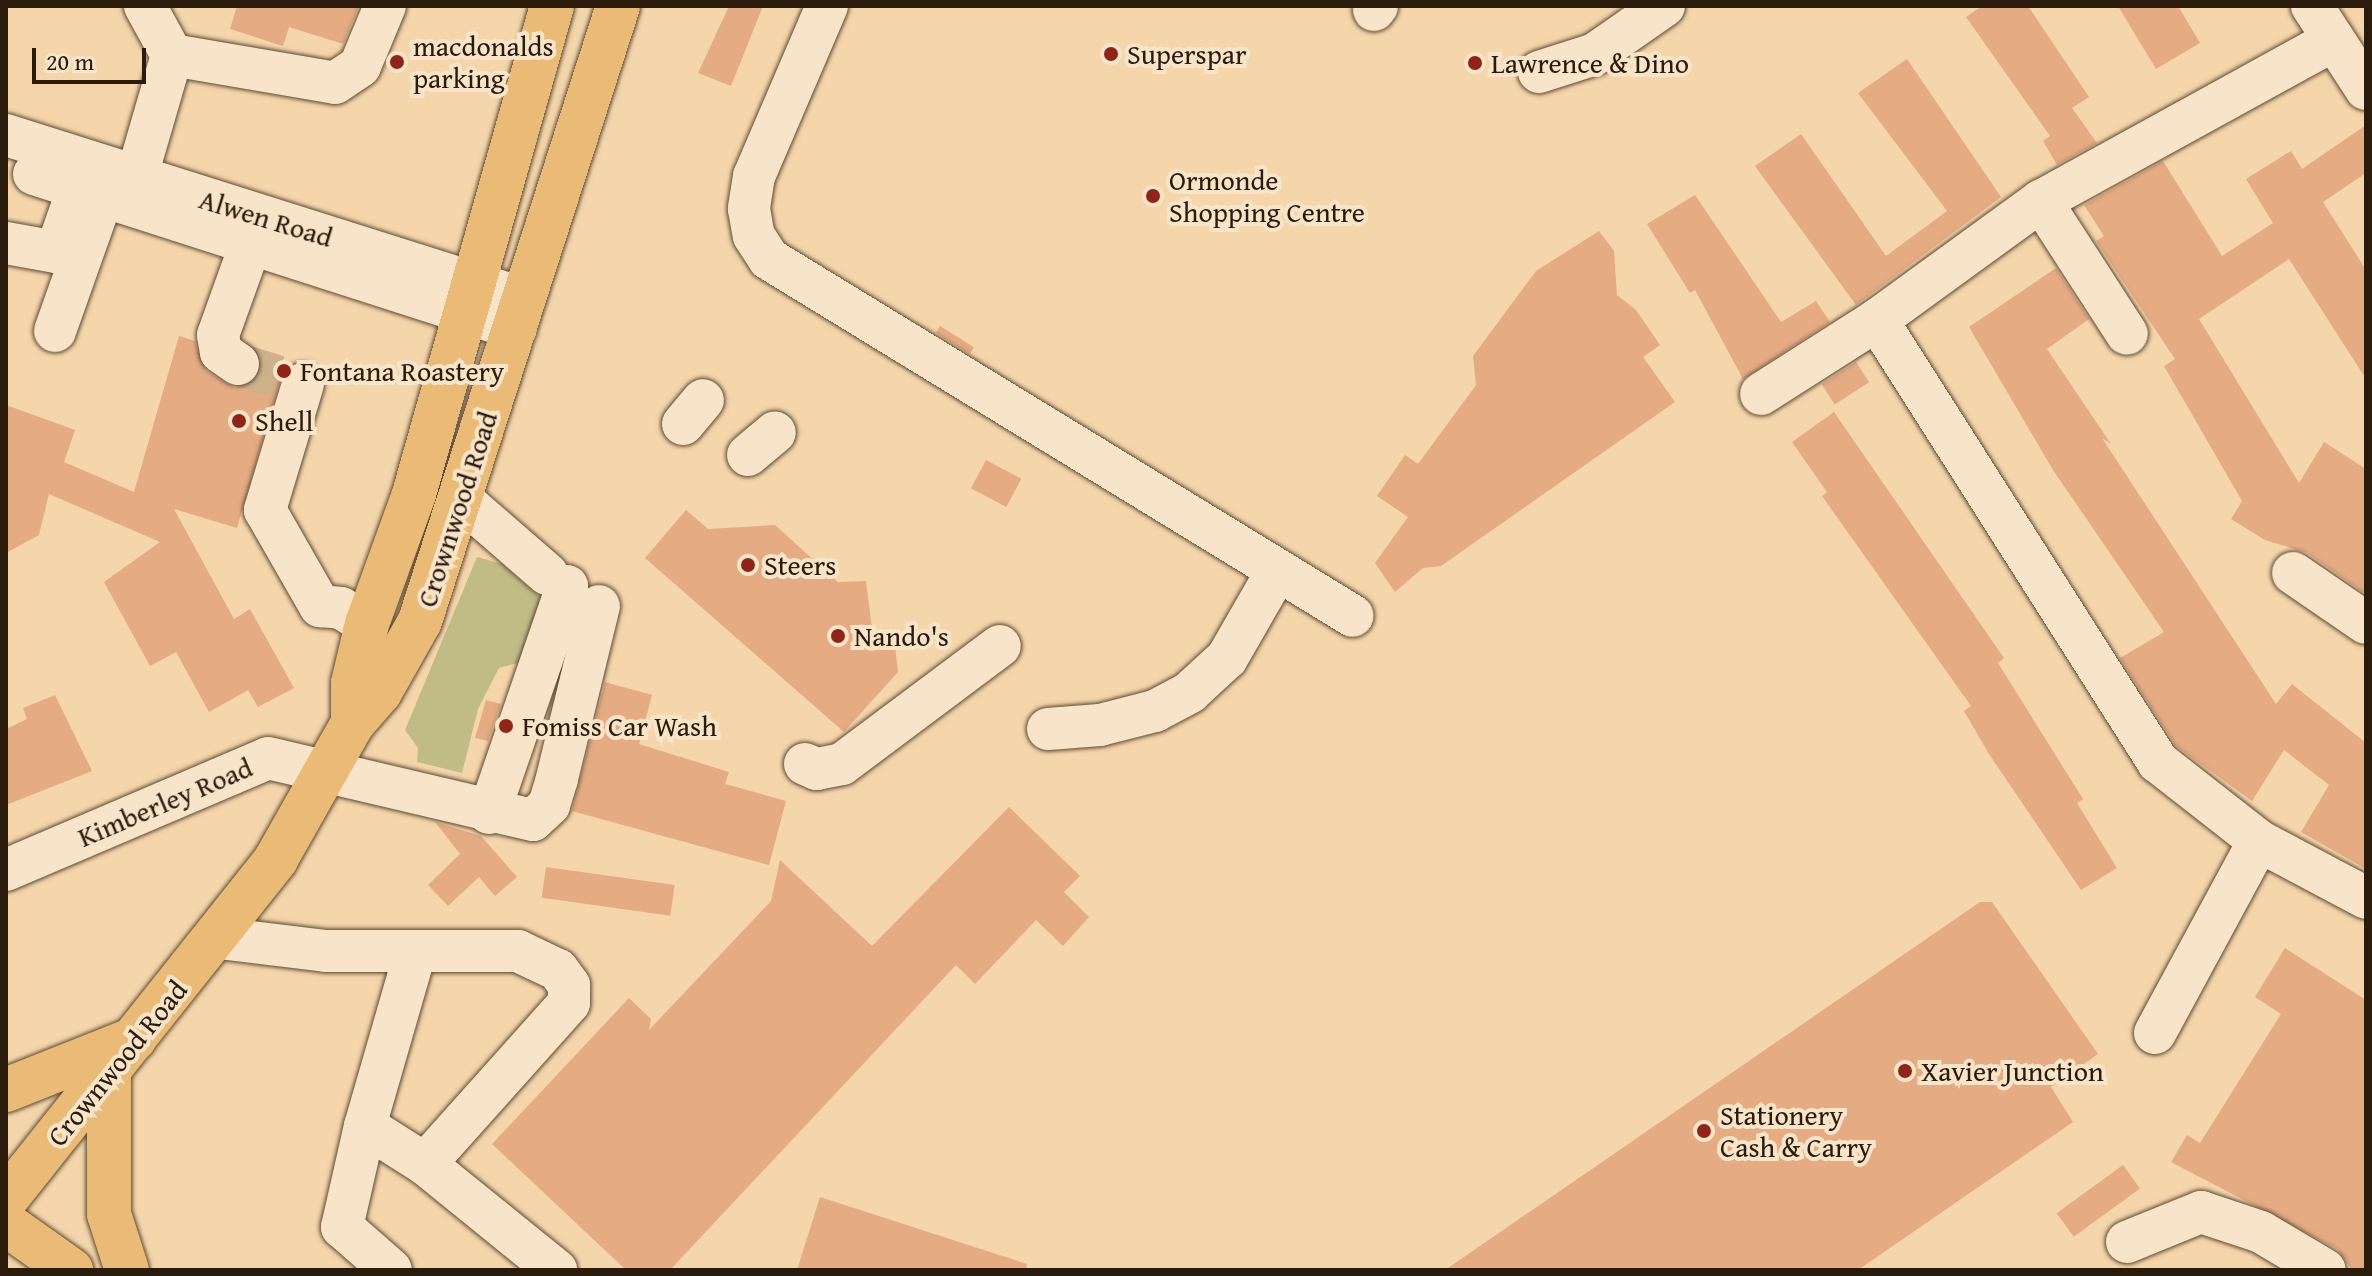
<!DOCTYPE html>
<html>
<head>
<meta charset="utf-8">
<style>
  body { margin:0 }
  #map { position:relative; width:2372px; height:1276px; overflow:hidden; background:#f5d6ab; font-family:"Gentium Book Plus",serif }
  div>[style] { position:absolute }
  .green>* { inset:0; background:#c1bc86 }
  .building>* { inset:0; background:#e5ab83; transform-origin:0 0 }
  .minor-tunnel>* { height:42px; margin-top:-21px; transform-origin:0; background:repeating-linear-gradient(90deg,#cdb18b 0 42px,transparent 0 63px) }
  .roads { filter:drop-shadow(0 0 2px #5e4a33) drop-shadow(0 0 2px #5e4a33) }
  .minor>* { height:42px; margin:-21px; padding:0 21px; transform-origin:21px; border-radius:21px; background:#f8e4c8 }
  .major>* { height:44px; margin:-22px; padding:0 22px; transform-origin:22px; border-radius:22px; background:#eabb76 }
  .highway>* { height:44px; margin:-22px; padding:0 22px; transform-origin:22px; border-radius:22px; background:#eabb76 }
  .dots>* { width:22px; height:22px; translate:-50% -50%; box-sizing:border-box; border:4px solid #f8e4c8; border-radius:50% }
  span { translate:-50% -50%; white-space:nowrap; text-align:center; line-height:1.15; -webkit-text-stroke:8px #f8e4c8; paint-order:stroke }
  .poi-label { font-size:28px; color:#2b1b0b }
  .left { translate:0 -50%; text-align:left }
  .street-label { font-size:28px; color:#2b1b0b }
  .frame { position:absolute; inset:0; border:8px solid #2b1b0b; pointer-events:none }
  .scale { position:absolute; left:32px; top:48px; width:114px; height:36px; box-sizing:border-box; border:4px solid #2b1b0b; border-top:0; padding-left:10px; font-size:24px; line-height:28px; white-space:nowrap; color:#2b1b0b; -webkit-text-stroke:6px #f8e4c8; paint-order:stroke }
</style>
</head>
<body>
<div id="map">
  <div class="green">
    <i style="clip-path:polygon(477px 557px,502px 564px,542px 599px,531px 659px,499px 668px,478px 709px,462px 773px,417px 762px,418px 748px,405px 730px)"></i>
  </div>
  <div class="building">
    <i style="clip-path:polygon(237px 6px,359px 6px,343px 44px,289px 27px,283px 46px,230px 29px)"></i>
    <i style="clip-path:polygon(729px 6px,763px 6px,731px 86px,698px 73px)"></i>
    <i style="clip-path:polygon(1982px 6px,2028px 6px,2089px 97px,2072px 108px,2097px 143px,2057px 165px,2043px 141px,2050px 136px,1966px 17px)"></i>
    <i style="clip-path:polygon(2118px 6px,2178px 6px,2200px 43px,2156px 69px)"></i>
    <i style="clip-path:polygon(1907px 59px,2001px 197px,1856px 305px,1755px 166px,1801px 134px,1886px 256px,1947px 211px,1858px 93px)"></i>
    <i style="clip-path:polygon(2366px 125px,2366px 173px,2323px 202px,2366px 270px,2366px 379px,2289px 259px,2199px 319px,2299px 483px,2324px 442px,2366px 469px,2366px 594px,2307px 553px,2265px 540px,2231px 519px,2242px 501px,2164px 366px,2175px 359px,2096px 241px,2104px 236px,2084px 205px,2163px 161px,2222px 256px,2273px 223px,2246px 179px,2291px 151px,2302px 169px)"></i>
    <i style="clip-path:polygon(1695px 195px,1781px 322px,1816px 301px,1830px 322px,1743px 379px,1695px 290px,1690px 293px,1647px 224px)"></i>
    <i style="clip-path:polygon(1599px 231px,1614px 251px,1617px 295px,1636px 310px,1660px 345px,1643px 357px,1675px 402px,1441px 566px,1423px 568px,1395px 592px,1375px 563px,1408px 517px,1377px 496px,1405px 455px,1418px 464px,1476px 385px,1473px 356px,1536px 271px)"></i>
    <i style="clip-path:polygon(2056px 268px,2089px 319px,2047px 349px,2111px 444px,2102px 438px,2276px 704px,2292px 684px,2366px 743px,2366px 869px,2301px 832px,2329px 785px,2284px 750px,2252px 801px,2176px 746px,2120px 658px,2164px 632px,2053px 470px,1969px 327px)"></i>
    <i style="left:940px;top:326px;width:40px;height:8px;rotate:32deg"></i>
    <i style="clip-path:polygon(179px 336px,195px 341px,206px 371px,235px 388px,257px 378px,261px 360px,284px 367px,237px 528px,174px 509px,234px 619px,250px 609px,294px 688px,258px 707px,248px 690px,209px 712px,176px 652px,150px 666px,104px 582px,160px 542px,49px 494px,39px 535px,6px 553px,6px 405px,75px 430px,64px 462px,134px 492px)"></i>
    <i style="left:1856px;top:362px;width:24px;height:41px;rotate:57deg"></i>
    <i style="clip-path:polygon(1834px 412px,2004px 658px,1998px 663px,2083px 799px,2077px 803px,2117px 868px,2081px 890px,1989px 754px,1964px 711px,1971px 706px,1822px 496px,1827px 492px,1792px 442px)"></i>
    <i style="left:986px;top:460px;width:40px;height:32px;rotate:28deg"></i>
    <i style="clip-path:polygon(686px 510px,708px 529px,775px 525px,838px 582px,866px 581px,873px 636px,894px 636px,898px 672px,844px 732px,645px 558px)"></i>
    <i style="clip-path:polygon(605px 682px,652px 695px,639px 744px,729px 772px,725px 784px,786px 801px,769px 865px,572px 811px)"></i>
    <i style="clip-path:polygon(55px 695px,92px 771px,6px 805px,6px 729px,27px 719px,23px 708px)"></i>
    <i style="clip-path:polygon(486px 700px,501px 704px,488px 741px,475px 738px)"></i>
    <i style="clip-path:polygon(1009px 807px,1080px 876px,1064px 892px,1089px 917px,1063px 946px,1036px 920px,975px 984px,956px 965px,670px 1270px,626px 1270px,492px 1144px,629px 998px,651px 1019px,649px 1030px,771px 901px,780px 860px,872px 946px)"></i>
    <i style="clip-path:polygon(435px 822px,481px 836px,517px 877px,495px 896px,479px 877px,448px 906px,428px 885px,460px 854px)"></i>
    <i style="left:546px;top:867px;width:130px;height:31px;rotate:8deg"></i>
    <i style="clip-path:polygon(1980px 902px,1992px 902px,2098px 1054px,2051px 1087px,2073px 1122px,1858px 1270px,1445px 1270px)"></i>
    <i style="clip-path:polygon(2285px 948px,2366px 1000px,2366px 1270px,2352px 1270px,2337px 1249px,2171px 1162px,2187px 1135px,2200px 1143px,2281px 1014px,2255px 997px)"></i>
    <i style="left:2123px;top:1165px;width:29px;height:82px;rotate:54deg"></i>
    <i style="clip-path:polygon(820px 1197px,1027px 1264px,1026px 1270px,797px 1270px)"></i>
  </div>
  <div class="minor-tunnel">
    <i style="left:238px;top:364px;width:68px;rotate:17.1deg"></i>
  </div>
  <div class="roads">
    <div class="minor">
      <i style="left:827px;top:6px;width:185px;rotate:113.2deg"></i>
      <i style="left:754px;top:176px;width:33px;rotate:99deg"></i>
      <i style="left:749px;top:209px;width:27px;rotate:80deg"></i>
      <i style="left:754px;top:236px;width:27px;rotate:57deg"></i>
      <i style="left:769px;top:259px;width:684px;rotate:31.44deg"></i>
      <i style="left:2312px;top:6px;width:99px;rotate:57deg"></i>
      <i style="left:1374px;top:10px;width:5px;rotate:-53deg"></i>
      <i style="left:172px;top:55px;width:165px;rotate:9.7deg"></i>
      <i style="left:335px;top:83px;width:30px;rotate:-34deg"></i>
      <i style="left:360px;top:66px;width:65px;rotate:-67.4deg"></i>
      <i style="left:1539px;top:72px;width:59px;rotate:-17.8deg"></i>
      <i style="left:1595px;top:54px;width:84px;rotate:-34.8deg"></i>
      <i style="left:6px;top:135px;width:544px;rotate:17.54deg"></i>
      <i style="left:34px;top:174px;width:506px;rotate:17.83deg"></i>
      <i style="left:2041px;top:201px;width:158px;rotate:57.1deg"></i>
      <i style="left:129px;top:203px;width:154px;rotate:-73.8deg"></i>
      <i style="left:172px;top:55px;width:56px;rotate:-118.9deg"></i>
      <i style="left:6px;top:243px;width:51px;rotate:10.2deg"></i>
      <i style="left:56px;top:252px;width:49px;rotate:-70.8deg"></i>
      <i style="left:1877px;top:320px;width:524px;rotate:57.55deg"></i>
      <i style="left:2158px;top:762px;width:128px;rotate:38deg"></i>
      <i style="left:2259px;top:841px;width:121px;rotate:28deg"></i>
      <i style="left:55px;top:331px;width:141px;rotate:-70.5deg"></i>
      <i style="left:238px;top:364px;width:21px;rotate:-145deg"></i>
      <i style="left:221px;top:352px;width:17px;rotate:-100deg"></i>
      <i style="left:218px;top:335px;width:95px;rotate:-70.2deg"></i>
      <i style="left:303px;top:384px;width:132px;rotate:106.8deg"></i>
      <i style="left:265px;top:510px;width:111px;rotate:60.2deg"></i>
      <i style="left:320px;top:606px;width:21px;rotate:5deg"></i>
      <i style="left:341px;top:608px;width:31px;rotate:32deg"></i>
      <i style="left:1761px;top:394px;width:138px;rotate:-32.5deg"></i>
      <i style="left:1877px;top:320px;width:203px;rotate:-36deg"></i>
      <i style="left:2041px;top:201px;width:334px;rotate:-28.8deg"></i>
      <i style="left:683px;top:424px;width:31px;rotate:-50deg"></i>
      <i style="left:748px;top:455px;width:35px;rotate:-40deg"></i>
      <i style="left:462px;top:500px;width:113px;rotate:41deg"></i>
      <i style="left:2293px;top:573px;width:88px;rotate:34.4deg"></i>
      <i style="left:1048px;top:729px;width:52px;rotate:-4.4deg"></i>
      <i style="left:1100px;top:725px;width:57px;rotate:-14.3deg"></i>
      <i style="left:1155px;top:711px;width:40px;rotate:-28deg"></i>
      <i style="left:1190px;top:692px;width:50px;rotate:-42.6deg"></i>
      <i style="left:1227px;top:658px;width:100px;rotate:-60.1deg"></i>
      <i style="left:805px;top:764px;width:13px;rotate:23deg"></i>
      <i style="left:817px;top:769px;width:25px;rotate:-11deg"></i>
      <i style="left:842px;top:764px;width:197px;rotate:-36.8deg"></i>
      <i style="left:489px;top:813px;width:240px;rotate:-71deg"></i>
      <i style="left:6px;top:870px;width:285px;rotate:-23.1deg"></i>
      <i style="left:268px;top:758px;width:272px;rotate:13.2deg"></i>
      <i style="left:533px;top:820px;width:22px;rotate:-43deg"></i>
      <i style="left:549px;top:805px;width:28px;rotate:-73deg"></i>
      <i style="left:557px;top:778px;width:177px;rotate:-76.3deg"></i>
      <i style="left:219px;top:938px;width:108px;rotate:6.9deg"></i>
      <i style="left:326px;top:951px;width:192px"></i>
      <i style="left:518px;top:951px;width:44px;rotate:25.4deg"></i>
      <i style="left:558px;top:970px;width:19px;rotate:54deg"></i>
      <i style="left:569px;top:985px;width:18px;rotate:90deg"></i>
      <i style="left:569px;top:1003px;width:216px;rotate:131.8deg"></i>
      <i style="left:415px;top:953px;width:180px;rotate:106.1deg"></i>
      <i style="left:365px;top:1126px;width:71px;rotate:32.3deg"></i>
      <i style="left:425px;top:1164px;width:169px;rotate:39deg"></i>
      <i style="left:2155px;top:1033px;width:218px;rotate:-61.6deg"></i>
      <i style="left:365px;top:1126px;width:104px;rotate:102.8deg"></i>
      <i style="left:342px;top:1227px;width:65px;rotate:41.3deg"></i>
      <i style="left:2127px;top:1242px;width:80px;rotate:-22.1deg"></i>
      <i style="left:2201px;top:1212px;width:63px;rotate:18.4deg"></i>
      <i style="left:2261px;top:1232px;width:74px;rotate:30.7deg"></i>
    </div>
    <div class="major">
      <i style="left:353px;top:723px;width:40px;rotate:-90deg"></i>
      <i style="left:353px;top:683px;width:61px;rotate:-76.7deg"></i>
      <i style="left:367px;top:624px;width:138px;rotate:-70.1deg"></i>
      <i style="left:414px;top:494px;width:507px;rotate:-74.21deg"></i>
      <i style="left:6px;top:1199px;width:434px;rotate:-51.5deg"></i>
      <i style="left:276px;top:859px;width:156px;rotate:-60.5deg"></i>
      <i style="left:353px;top:723px;width:41px;rotate:-48.9deg"></i>
      <i style="left:380px;top:692px;width:81px;rotate:-60.6deg"></i>
      <i style="left:420px;top:621px;width:646px;rotate:-72.15deg"></i>
    </div>
    <div class="highway">
      <i style="left:109px;top:1072px;width:142px;rotate:90deg"></i>
      <i style="left:109px;top:1214px;width:59px;rotate:72.2deg"></i>
      <i style="left:6px;top:1090px;width:138px;rotate:-21.7deg"></i>
      <i style="left:6px;top:1224px;width:80px;rotate:35.3deg"></i>
    </div>
  </div>
  <div class="dots">
    <i style="left:1111px;top:54px;background:#8f2418"></i>
    <i style="left:397px;top:62px;background:#8f2418"></i>
    <i style="left:1475px;top:63px;background:#8f2418"></i>
    <i style="left:1153px;top:196px;background:#8f2418"></i>
    <i style="left:284px;top:371px;background:#8f2418"></i>
    <i style="left:239px;top:421px;background:#8f2418"></i>
    <i style="left:748px;top:565px;background:#8f2418"></i>
    <i style="left:838px;top:636px;background:#8f2418"></i>
    <i style="left:506px;top:726px;background:#8f2418"></i>
    <i style="left:1905px;top:1071px;background:#8f2418"></i>
    <i style="left:1704px;top:1131px;background:#8f2418"></i>
  </div>
  <div class="poi-label">
    <span class="left" style="left:413px;top:62px">macdonalds<br>parking</span>
    <span class="left" style="left:1127px;top:54px">Superspar</span>
    <span class="left" style="left:1491px;top:63px">Lawrence &amp; Dino</span>
    <span class="left" style="left:1169px;top:196px">Ormonde<br>Shopping Centre</span>
    <span class="left" style="left:300px;top:371px">Fontana Roastery</span>
    <span class="left" style="left:255px;top:421px">Shell</span>
    <span class="left" style="left:764px;top:565px">Steers</span>
    <span class="left" style="left:854px;top:636px">Nando's</span>
    <span class="left" style="left:522px;top:726px">Fomiss Car Wash</span>
    <span class="left" style="left:1921px;top:1071px">Xavier Junction</span>
    <span class="left" style="left:1720px;top:1131px">Stationery<br>Cash &amp; Carry</span>
  </div>
  <div class="street-label">
    <span style="left:266px;top:218px;rotate:17deg">Alwen Road</span>
    <span style="left:457px;top:509px;rotate:-72deg">Crownwood Road</span>
    <span style="left:165px;top:802px;rotate:-23deg">Kimberley Road</span>
    <span style="left:117px;top:1063px;rotate:-51deg">Crownwood Road</span>
  </div>
  <div class="frame"></div>
  <div class="scale">20 m</div>
</div>
</body>
</html>
